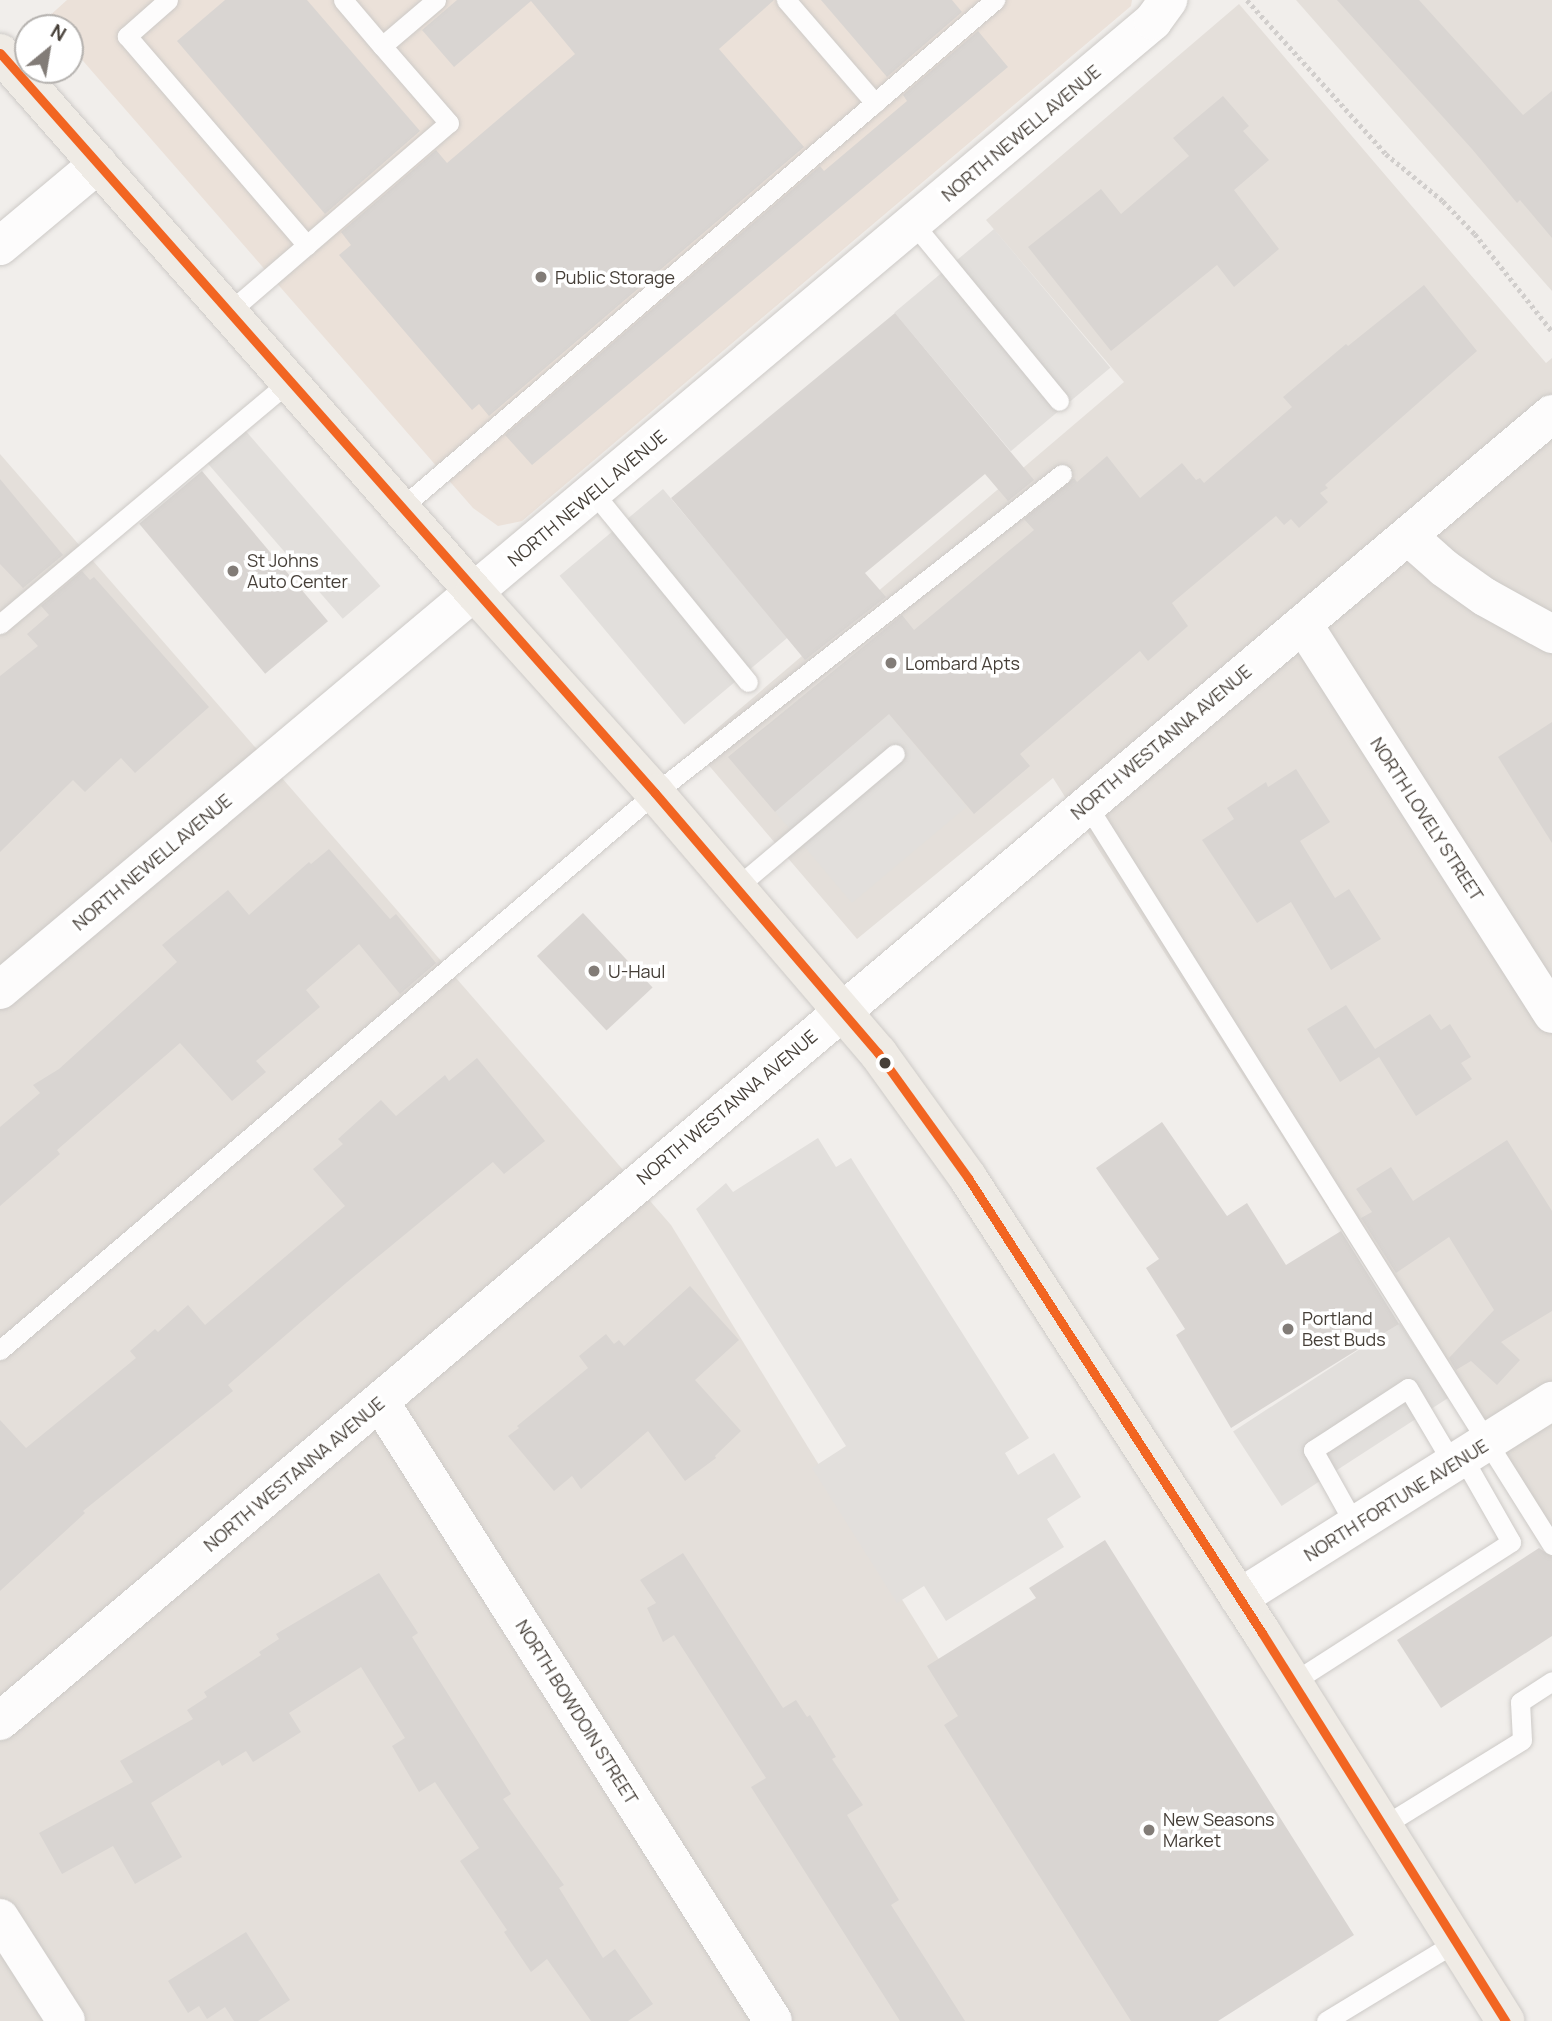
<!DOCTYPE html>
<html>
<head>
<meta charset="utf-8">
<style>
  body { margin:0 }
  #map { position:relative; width:1552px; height:2021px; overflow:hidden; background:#f1eeeb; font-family:Manrope,sans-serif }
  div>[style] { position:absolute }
  .residential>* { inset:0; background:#e4dfda }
  .commercial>* { inset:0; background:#ebe1d9 }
  .parking>* { inset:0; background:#e2dfdc; transform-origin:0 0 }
  .building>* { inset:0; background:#d9d5d2; transform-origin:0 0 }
  .path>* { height:4.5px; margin-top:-2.25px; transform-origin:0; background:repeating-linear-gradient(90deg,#d1cecc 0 3.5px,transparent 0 7px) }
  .roads { filter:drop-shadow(0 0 2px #cdcac7) drop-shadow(0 0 2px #cdcac7) }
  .service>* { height:19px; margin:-9.5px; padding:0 9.5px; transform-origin:9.5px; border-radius:9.5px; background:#fdfcfc }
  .minor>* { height:38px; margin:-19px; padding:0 19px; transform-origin:19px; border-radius:19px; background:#fdfcfc }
  .primary>* { height:38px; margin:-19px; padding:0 19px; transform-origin:19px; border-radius:19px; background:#efebe5 }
  .bus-1>* { height:9px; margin:-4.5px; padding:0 4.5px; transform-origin:4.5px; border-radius:4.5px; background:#f26522 }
  .dots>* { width:19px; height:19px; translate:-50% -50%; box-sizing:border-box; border:4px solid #fff; border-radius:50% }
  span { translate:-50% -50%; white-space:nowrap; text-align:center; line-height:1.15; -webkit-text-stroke:7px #fff; paint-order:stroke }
  .street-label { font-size:18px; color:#463f38 }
  .poi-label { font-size:18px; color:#463f38 }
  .left { translate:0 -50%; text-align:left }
  .north { position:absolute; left:14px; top:14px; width:70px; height:70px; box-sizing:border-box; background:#fff; border:2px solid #b5b2af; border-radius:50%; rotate:30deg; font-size:19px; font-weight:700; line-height:28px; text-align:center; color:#463f38 }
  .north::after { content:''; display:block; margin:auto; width:24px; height:32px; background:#827c77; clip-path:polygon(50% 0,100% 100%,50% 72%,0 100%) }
</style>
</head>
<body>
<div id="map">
  <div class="residential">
    <i style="clip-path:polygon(1296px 0,1552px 0,1552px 291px)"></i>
    <i style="clip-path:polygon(1239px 4px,1546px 363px,1552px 358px,1552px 1560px,1053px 778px,857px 939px,694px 748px,1124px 382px,986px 220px)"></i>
    <i style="clip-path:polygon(0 454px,671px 1225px,1162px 2021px,0 2021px)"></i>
  </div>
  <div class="commercial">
    <i style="clip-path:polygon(67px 0,1132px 0,1131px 6px,522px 521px,498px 526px,473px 508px,70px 46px,70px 28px,54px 28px,46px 19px)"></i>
  </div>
  <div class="parking">
    <i style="left:994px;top:229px;width:181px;height:130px;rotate:50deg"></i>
    <i style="left:244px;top:429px;width:208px;height:50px;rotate:49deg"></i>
    <i style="left:663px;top:489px;width:194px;height:135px;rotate:50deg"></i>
    <i style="left:889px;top:714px;width:121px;height:150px;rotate:50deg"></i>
    <i style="clip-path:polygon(818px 1138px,836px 1167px,851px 1158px,1029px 1438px,1005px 1453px,1018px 1475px,1054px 1453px,1081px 1497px,1047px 1519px,1064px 1547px,946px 1621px,924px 1586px,897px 1603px,812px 1468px,846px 1446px,696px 1209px,726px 1183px,733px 1192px)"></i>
    <i style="left:1400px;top:1323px;width:89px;height:199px;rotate:57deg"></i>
  </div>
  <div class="building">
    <i style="clip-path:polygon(225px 0,307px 0,420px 131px,325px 214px,177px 41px)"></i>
    <i style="clip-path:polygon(457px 0,774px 0,719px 49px,804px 147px,489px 416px,479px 404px,472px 410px,339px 255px,351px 245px,341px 232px,436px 150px,447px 163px,575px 54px,531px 1px,454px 67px,422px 30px)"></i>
    <i style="clip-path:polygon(821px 0,952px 0,962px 12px,887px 77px)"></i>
    <i style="clip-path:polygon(1337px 0,1419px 0,1523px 115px,1552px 91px,1552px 238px,1520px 200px,1517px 203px,1472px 149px)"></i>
    <i style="clip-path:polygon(978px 31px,1008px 67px,532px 465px,505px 435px,820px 166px,824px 171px,907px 101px,903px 95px)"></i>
    <i style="clip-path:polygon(1223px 96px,1249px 126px,1243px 131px,1269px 160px,1234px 190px,1279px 249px,1234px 287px,1217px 265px,1111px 351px,1028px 247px,1101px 189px,1121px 214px,1189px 156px,1173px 138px)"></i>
    <i style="clip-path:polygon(1424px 285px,1477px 351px,1325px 485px,1328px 488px,1320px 493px,1328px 502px,1299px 528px,1291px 519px,1284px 525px,1276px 516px,1172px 603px,1188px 626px,1148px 661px,1140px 651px,1020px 754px,1030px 766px,974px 814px,889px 714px,775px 812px,728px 757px,902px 615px,914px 630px,1034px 530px,1024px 519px,1074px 478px,1077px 482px,1107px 456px,1140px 498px,1182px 463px,1196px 480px,1200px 478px,1204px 483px,1292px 407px,1283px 397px,1346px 344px,1348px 346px)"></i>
    <i style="clip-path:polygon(895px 313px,1034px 480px,1008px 501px,985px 474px,865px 573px,886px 597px,805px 660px,671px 498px)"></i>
    <i style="left:202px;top:471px;width:196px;height:82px;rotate:50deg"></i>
    <i style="clip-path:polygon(0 479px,63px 555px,23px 588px,0 564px)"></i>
    <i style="clip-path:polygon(82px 571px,90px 580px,94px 577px,209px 707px,135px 773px,121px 758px,85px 792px,73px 780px,0 852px,0 676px,38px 646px,27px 634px,49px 615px,41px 606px)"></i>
    <i style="clip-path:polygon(1552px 722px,1552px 843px,1498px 757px)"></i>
    <i style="clip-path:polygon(1296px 769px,1330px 822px,1300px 841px,1335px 898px,1349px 889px,1381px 939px,1331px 970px,1291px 902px,1257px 923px,1202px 840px,1234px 819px,1227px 808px,1266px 782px,1268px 787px)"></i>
    <i style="clip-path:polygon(329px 849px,390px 919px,396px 914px,436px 963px,400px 994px,359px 944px,306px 990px,320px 1007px,256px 1061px,266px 1072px,232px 1101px,180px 1043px,57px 1150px,60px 1154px,0 1206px,0 1127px,40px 1093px,33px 1085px,59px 1069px,177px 962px,162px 945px,228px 890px,249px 915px,309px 862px,311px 864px)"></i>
    <i style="left:583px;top:913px;width:102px;height:63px;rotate:47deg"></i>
    <i style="clip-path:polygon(1346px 1005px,1375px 1049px,1430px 1014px,1441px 1030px,1450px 1024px,1471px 1057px,1461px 1063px,1472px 1079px,1416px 1116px,1379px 1057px,1340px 1082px,1307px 1029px)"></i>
    <i style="clip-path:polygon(477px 1058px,545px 1141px,504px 1174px,493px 1162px,346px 1283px,228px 1385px,233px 1391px,83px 1511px,85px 1513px,0 1591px,0 1420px,26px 1448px,136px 1358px,130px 1351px,155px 1329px,158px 1332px,188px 1305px,205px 1325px,345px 1206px,313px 1169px,343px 1144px,338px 1139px,381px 1100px,396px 1116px,445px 1075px,449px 1081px)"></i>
    <i style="clip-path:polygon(1162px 1122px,1227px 1216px,1247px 1203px,1286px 1265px,1341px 1231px,1399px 1324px,1231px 1428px,1176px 1335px,1185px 1329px,1146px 1268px,1159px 1259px,1096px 1168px)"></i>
    <i style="clip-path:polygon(1507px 1140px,1552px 1211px,1552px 1311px,1501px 1342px,1520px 1360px,1497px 1385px,1471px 1361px,1456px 1370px,1449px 1358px,1494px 1310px,1449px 1237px,1396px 1273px,1361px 1218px,1372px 1212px,1356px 1189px,1391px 1167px,1413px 1201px)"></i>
    <i style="clip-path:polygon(690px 1286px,739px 1340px,695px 1380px,741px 1431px,715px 1456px,716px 1458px,685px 1481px,648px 1431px,581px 1489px,572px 1476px,554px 1491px,508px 1436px,519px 1428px,517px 1426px,588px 1368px,579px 1356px,606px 1334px,614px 1344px,619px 1340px,624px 1346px)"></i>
    <i style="clip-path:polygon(1105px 1540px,1354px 1935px,1218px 2021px,1131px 2021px,944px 1725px,958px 1716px,927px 1666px,1036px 1598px,1029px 1588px)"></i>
    <i style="clip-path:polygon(1539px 1548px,1552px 1557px,1552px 1636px,1441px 1708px,1397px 1640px)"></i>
    <i style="clip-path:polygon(683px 1553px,783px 1708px,796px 1700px,807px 1717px,810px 1715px,836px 1757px,832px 1759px,863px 1805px,847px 1815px,899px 1900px,891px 1905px,965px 2021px,900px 2021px,751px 1787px,766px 1778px,674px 1635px,663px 1642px,647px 1608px,656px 1603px,640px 1580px)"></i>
    <i style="clip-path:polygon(379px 1573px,418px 1633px,412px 1637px,511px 1794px,503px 1799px,564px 1885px,559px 1888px,603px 1958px,615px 1949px,653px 2004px,628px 2021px,591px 2021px,547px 1959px,531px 1972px,504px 1932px,507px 1930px,460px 1861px,479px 1848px,435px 1782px,419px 1792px,392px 1746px,405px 1738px,361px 1667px,289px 1713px,301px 1732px,253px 1762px,246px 1751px,222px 1766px,219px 1760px,151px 1803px,182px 1857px,135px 1884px,113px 1846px,62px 1874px,39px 1833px,133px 1782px,120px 1761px,193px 1719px,187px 1710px,207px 1697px,204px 1692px,261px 1655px,259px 1652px,279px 1639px,276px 1634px)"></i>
    <i style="clip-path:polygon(246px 1932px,290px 2000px,258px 2021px,234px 2021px,225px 2007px,207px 2019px,199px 2006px,188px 2013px,168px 1981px)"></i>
  </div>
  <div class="path">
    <i style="left:1247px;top:0;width:207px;rotate:47.9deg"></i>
    <i style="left:1386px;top:154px;width:74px;rotate:39.5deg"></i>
    <i style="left:1443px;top:201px;width:46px;rotate:45.9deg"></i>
    <i style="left:1475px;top:234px;width:124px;rotate:51.6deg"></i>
  </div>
  <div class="roads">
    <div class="service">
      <i style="left:168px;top:0;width:55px;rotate:138.7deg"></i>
      <i style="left:127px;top:36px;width:276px;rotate:49.3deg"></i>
      <i style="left:343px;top:0;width:60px;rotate:49.7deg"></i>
      <i style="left:786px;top:0;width:136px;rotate:49.2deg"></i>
      <i style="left:913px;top:223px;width:230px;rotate:50.6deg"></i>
      <i style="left:229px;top:312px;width:290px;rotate:-40.7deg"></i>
      <i style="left:449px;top:123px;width:102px;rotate:-131deg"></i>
      <i style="left:382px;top:46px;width:71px;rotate:-40.4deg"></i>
      <i style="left:593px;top:492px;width:245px;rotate:50.8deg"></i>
      <i style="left:401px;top:508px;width:782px;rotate:-40.54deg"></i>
      <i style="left:0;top:624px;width:378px;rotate:-40deg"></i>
      <i style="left:1087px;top:805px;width:874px;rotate:57.86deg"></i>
      <i style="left:738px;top:886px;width:205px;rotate:-40.1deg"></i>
      <i style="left:0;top:1350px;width:860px;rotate:-40.38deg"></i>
      <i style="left:655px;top:793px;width:517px;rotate:-38.09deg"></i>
      <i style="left:1355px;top:1525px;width:86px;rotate:-119.2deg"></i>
      <i style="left:1313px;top:1450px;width:113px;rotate:-33.1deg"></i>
      <i style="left:1408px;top:1388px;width:88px;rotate:59.4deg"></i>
      <i style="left:1293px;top:1682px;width:259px;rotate:-32.7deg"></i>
      <i style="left:1511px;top:1542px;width:97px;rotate:-119.7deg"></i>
      <i style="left:1383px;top:1826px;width:163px;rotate:-31.7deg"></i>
      <i style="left:1522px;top:1740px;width:38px;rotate:-93deg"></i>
      <i style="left:1520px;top:1702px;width:38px;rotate:-33deg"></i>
      <i style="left:1326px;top:2021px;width:152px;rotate:-31.3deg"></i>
    </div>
    <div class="minor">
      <i style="left:0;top:246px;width:128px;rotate:-39.9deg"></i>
      <i style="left:1408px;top:536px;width:48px;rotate:41.6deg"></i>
      <i style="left:1444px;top:568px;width:50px;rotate:35.3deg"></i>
      <i style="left:1485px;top:597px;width:77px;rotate:28.9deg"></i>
      <i style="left:1303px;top:624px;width:463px;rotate:57.4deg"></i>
      <i style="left:0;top:990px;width:1506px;rotate:-40.04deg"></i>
      <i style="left:1153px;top:21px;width:26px;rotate:-54deg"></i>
      <i style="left:380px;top:1402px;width:733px;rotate:57.59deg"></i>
      <i style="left:1239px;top:1598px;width:370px;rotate:-32.2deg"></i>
      <i style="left:0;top:1721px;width:2029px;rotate:-40.1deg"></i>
      <i style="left:0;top:1918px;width:122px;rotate:57.3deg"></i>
    </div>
    <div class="primary">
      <i style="left:0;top:53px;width:718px;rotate:48.67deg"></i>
      <i style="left:474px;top:592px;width:270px;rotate:48deg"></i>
      <i style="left:655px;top:793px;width:343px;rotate:49.4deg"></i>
      <i style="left:878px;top:1053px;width:154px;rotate:54.2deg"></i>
      <i style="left:968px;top:1178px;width:542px;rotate:57.13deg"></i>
      <i style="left:1262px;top:1633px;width:458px;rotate:57.9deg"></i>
    </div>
  </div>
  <div class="bus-1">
    <i style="left:0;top:53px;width:988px;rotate:48.49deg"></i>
    <i style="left:655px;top:793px;width:343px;rotate:49.4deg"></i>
    <i style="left:878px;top:1053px;width:154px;rotate:54.2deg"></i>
    <i style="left:968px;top:1178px;width:542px;rotate:57.13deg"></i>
    <i style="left:1262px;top:1633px;width:458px;rotate:57.9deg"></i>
  </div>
  <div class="dots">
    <i style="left:541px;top:277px;background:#827c77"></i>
    <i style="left:233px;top:571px;background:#827c77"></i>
    <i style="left:891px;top:663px;background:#827c77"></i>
    <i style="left:594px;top:971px;background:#827c77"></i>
    <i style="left:885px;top:1063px;background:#463f38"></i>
    <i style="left:1288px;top:1329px;background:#827c77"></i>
    <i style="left:1149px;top:1830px;background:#827c77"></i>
  </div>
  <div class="street-label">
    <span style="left:1021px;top:133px;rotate:-40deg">NORTH NEWELL AVENUE</span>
    <span style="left:587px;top:498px;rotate:-40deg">NORTH NEWELL AVENUE</span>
    <span style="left:1161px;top:742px;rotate:-40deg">NORTH WESTANNA AVENUE</span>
    <span style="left:1427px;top:819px;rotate:57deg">NORTH LOVELY STREET</span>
    <span style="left:152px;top:862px;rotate:-40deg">NORTH NEWELL AVENUE</span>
    <span style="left:727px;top:1107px;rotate:-40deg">NORTH WESTANNA AVENUE</span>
    <span style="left:294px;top:1474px;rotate:-40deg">NORTH WESTANNA AVENUE</span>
    <span style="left:1396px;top:1500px;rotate:-32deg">NORTH FORTUNE AVENUE</span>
    <span style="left:577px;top:1712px;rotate:58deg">NORTH BOWDOIN STREET</span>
  </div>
  <div class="poi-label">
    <span class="left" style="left:555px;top:277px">Public Storage</span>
    <span class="left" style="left:247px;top:571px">St Johns<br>Auto Center</span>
    <span class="left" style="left:905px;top:663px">Lombard Apts</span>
    <span class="left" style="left:608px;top:971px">U-Haul</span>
    <span class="left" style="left:1302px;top:1329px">Portland<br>Best Buds</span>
    <span class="left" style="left:1163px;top:1830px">New Seasons<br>Market</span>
  </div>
  <div class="north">N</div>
</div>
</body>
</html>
